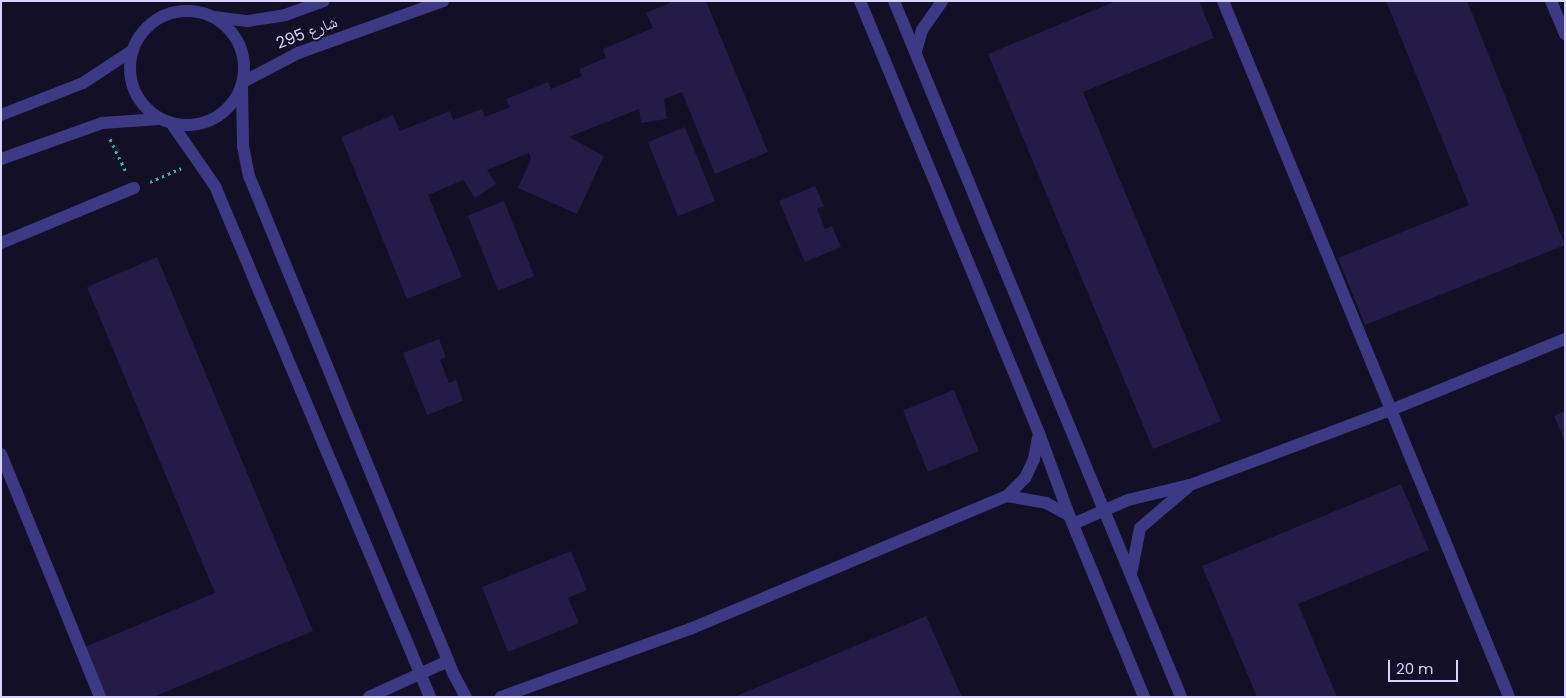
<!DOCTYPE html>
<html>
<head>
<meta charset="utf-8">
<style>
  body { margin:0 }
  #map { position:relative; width:1566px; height:698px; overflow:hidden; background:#130f26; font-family:Poppins,"Noto Naskh Arabic",sans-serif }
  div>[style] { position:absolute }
  .building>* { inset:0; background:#241b47; transform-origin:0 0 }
  .path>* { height:3px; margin-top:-1.5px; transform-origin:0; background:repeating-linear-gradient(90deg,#2fb8b0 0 2.5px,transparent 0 6.5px) }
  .minor>* { height:12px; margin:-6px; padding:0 6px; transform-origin:6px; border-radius:6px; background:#3d3a85 }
  .minor>.ring { margin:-6px; padding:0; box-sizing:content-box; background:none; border:12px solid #3d3a85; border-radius:50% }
  span { translate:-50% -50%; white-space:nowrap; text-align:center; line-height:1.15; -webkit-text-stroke:4px #130f26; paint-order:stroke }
  .street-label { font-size:16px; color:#d9d4ff }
  .frame { position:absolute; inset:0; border:2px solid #d9d4ff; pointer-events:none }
  .scale { position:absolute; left:1388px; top:660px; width:70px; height:22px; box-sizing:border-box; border:2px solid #d9d4ff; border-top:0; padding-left:6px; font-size:15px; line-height:18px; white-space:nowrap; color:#d9d4ff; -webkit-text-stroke:4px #130f26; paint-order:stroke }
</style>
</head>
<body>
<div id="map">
  <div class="building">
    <i style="clip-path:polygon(674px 1px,706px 1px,768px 152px,715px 174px,682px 92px,664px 99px,667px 119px,641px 123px,639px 109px,569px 137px,604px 156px,577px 214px,518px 188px,531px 159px,529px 153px,487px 170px,496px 184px,475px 198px,463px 180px,428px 195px,462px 277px,407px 299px,341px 137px,393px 115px,400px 131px,450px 111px,453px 120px,482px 109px,485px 117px,510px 107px,506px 99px,548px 82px,551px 89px,582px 76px,579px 69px,606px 58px,603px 49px,653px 28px,646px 13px)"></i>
    <i style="clip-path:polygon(1116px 1px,1199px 1px,1214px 38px,1083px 92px,1221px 421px,1153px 449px,988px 54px)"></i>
    <i style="clip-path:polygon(1386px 1px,1467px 1px,1565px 245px,1365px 325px,1338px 258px,1469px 205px)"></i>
    <i style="left:685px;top:127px;width:80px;height:40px;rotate:68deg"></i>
    <i style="clip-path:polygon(815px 186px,824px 206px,817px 209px,825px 229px,832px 226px,841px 247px,805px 262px,779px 201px)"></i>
    <i style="left:504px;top:201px;width:81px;height:39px;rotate:68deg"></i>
    <i style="clip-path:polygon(157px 257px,313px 631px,153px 697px,105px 697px,85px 647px,215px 593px,87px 287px)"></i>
    <i style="clip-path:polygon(439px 339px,446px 357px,440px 360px,449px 383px,456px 380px,463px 401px,427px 415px,403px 353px)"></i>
    <i style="left:954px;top:390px;width:66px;height:55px;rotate:68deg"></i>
    <i style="clip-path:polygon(1565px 411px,1565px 441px,1554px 416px)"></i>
    <i style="clip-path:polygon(1401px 484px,1429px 550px,1298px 604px,1337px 697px,1257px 697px,1202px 566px)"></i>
    <i style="clip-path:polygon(571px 551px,587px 590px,568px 598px,579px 623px,508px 652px,482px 587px)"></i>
    <i style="clip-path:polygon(926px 616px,962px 697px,734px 697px)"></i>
  </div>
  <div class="path">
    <i style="left:110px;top:139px;width:37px;rotate:64deg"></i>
    <i style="left:150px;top:182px;width:34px;rotate:-24deg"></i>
  </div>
  <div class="minor">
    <i style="left:860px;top:1px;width:468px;rotate:67.5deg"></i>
    <i style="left:1039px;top:433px;width:87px;rotate:69.9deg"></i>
    <i style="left:1069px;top:515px;width:197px;rotate:67.6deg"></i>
    <i style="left:894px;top:1px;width:753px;rotate:67.59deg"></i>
    <i style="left:1223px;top:1px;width:752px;rotate:67.66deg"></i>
    <i style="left:1551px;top:1px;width:36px;rotate:67deg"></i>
    <i class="ring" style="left:130px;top:11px;width:102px;height:102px"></i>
    <i style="left:214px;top:17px;width:34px;rotate:7deg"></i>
    <i style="left:248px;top:21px;width:37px;rotate:-9deg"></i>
    <i style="left:285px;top:15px;width:41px;rotate:-19.7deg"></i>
    <i style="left:916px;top:51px;width:22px;rotate:-74deg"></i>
    <i style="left:922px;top:30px;width:35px;rotate:-55deg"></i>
    <i style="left:243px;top:82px;width:62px;rotate:-27.8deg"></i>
    <i style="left:298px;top:53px;width:154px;rotate:-19.7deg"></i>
    <i style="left:242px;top:87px;width:59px;rotate:89deg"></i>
    <i style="left:243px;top:146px;width:31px;rotate:79deg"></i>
    <i style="left:249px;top:176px;width:537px;rotate:67.68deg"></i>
    <i style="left:453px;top:673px;width:27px;rotate:62deg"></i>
    <i style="left:1px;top:115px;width:88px;rotate:-21.3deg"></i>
    <i style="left:83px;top:83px;width:60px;rotate:-33.4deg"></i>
    <i style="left:172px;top:124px;width:75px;rotate:55.3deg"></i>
    <i style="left:215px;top:186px;width:554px;rotate:67.18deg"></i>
    <i style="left:1px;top:159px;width:107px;rotate:-19.6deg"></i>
    <i style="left:102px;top:123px;width:58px;rotate:-3.9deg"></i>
    <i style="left:1px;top:243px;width:144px;rotate:-22.5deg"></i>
    <i style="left:1039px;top:433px;width:26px;rotate:101deg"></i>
    <i style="left:1034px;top:459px;width:21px;rotate:115deg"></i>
    <i style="left:1025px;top:478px;width:25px;rotate:135deg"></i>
    <i style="left:1007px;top:496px;width:40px;rotate:10deg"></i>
    <i style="left:1046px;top:503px;width:26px;rotate:28deg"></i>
    <i style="left:1px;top:454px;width:262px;rotate:67.8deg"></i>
    <i style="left:1073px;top:524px;width:60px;rotate:-23.6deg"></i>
    <i style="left:1128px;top:500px;width:64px;rotate:-13.6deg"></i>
    <i style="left:1190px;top:485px;width:215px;rotate:-20.5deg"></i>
    <i style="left:1391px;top:410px;width:188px;rotate:-22.2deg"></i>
    <i style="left:1131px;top:574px;width:47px;rotate:-78.9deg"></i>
    <i style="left:1140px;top:528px;width:63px;rotate:-40.5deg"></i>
    <i style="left:369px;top:697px;width:87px;rotate:-24.5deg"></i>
    <i style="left:501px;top:697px;width:201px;rotate:-19.8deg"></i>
    <i style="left:690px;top:629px;width:344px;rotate:-22.8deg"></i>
  </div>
  <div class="street-label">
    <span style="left:307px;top:33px;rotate:-21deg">شارع 295</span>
  </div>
  <div class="frame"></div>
  <div class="scale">20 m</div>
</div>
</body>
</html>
